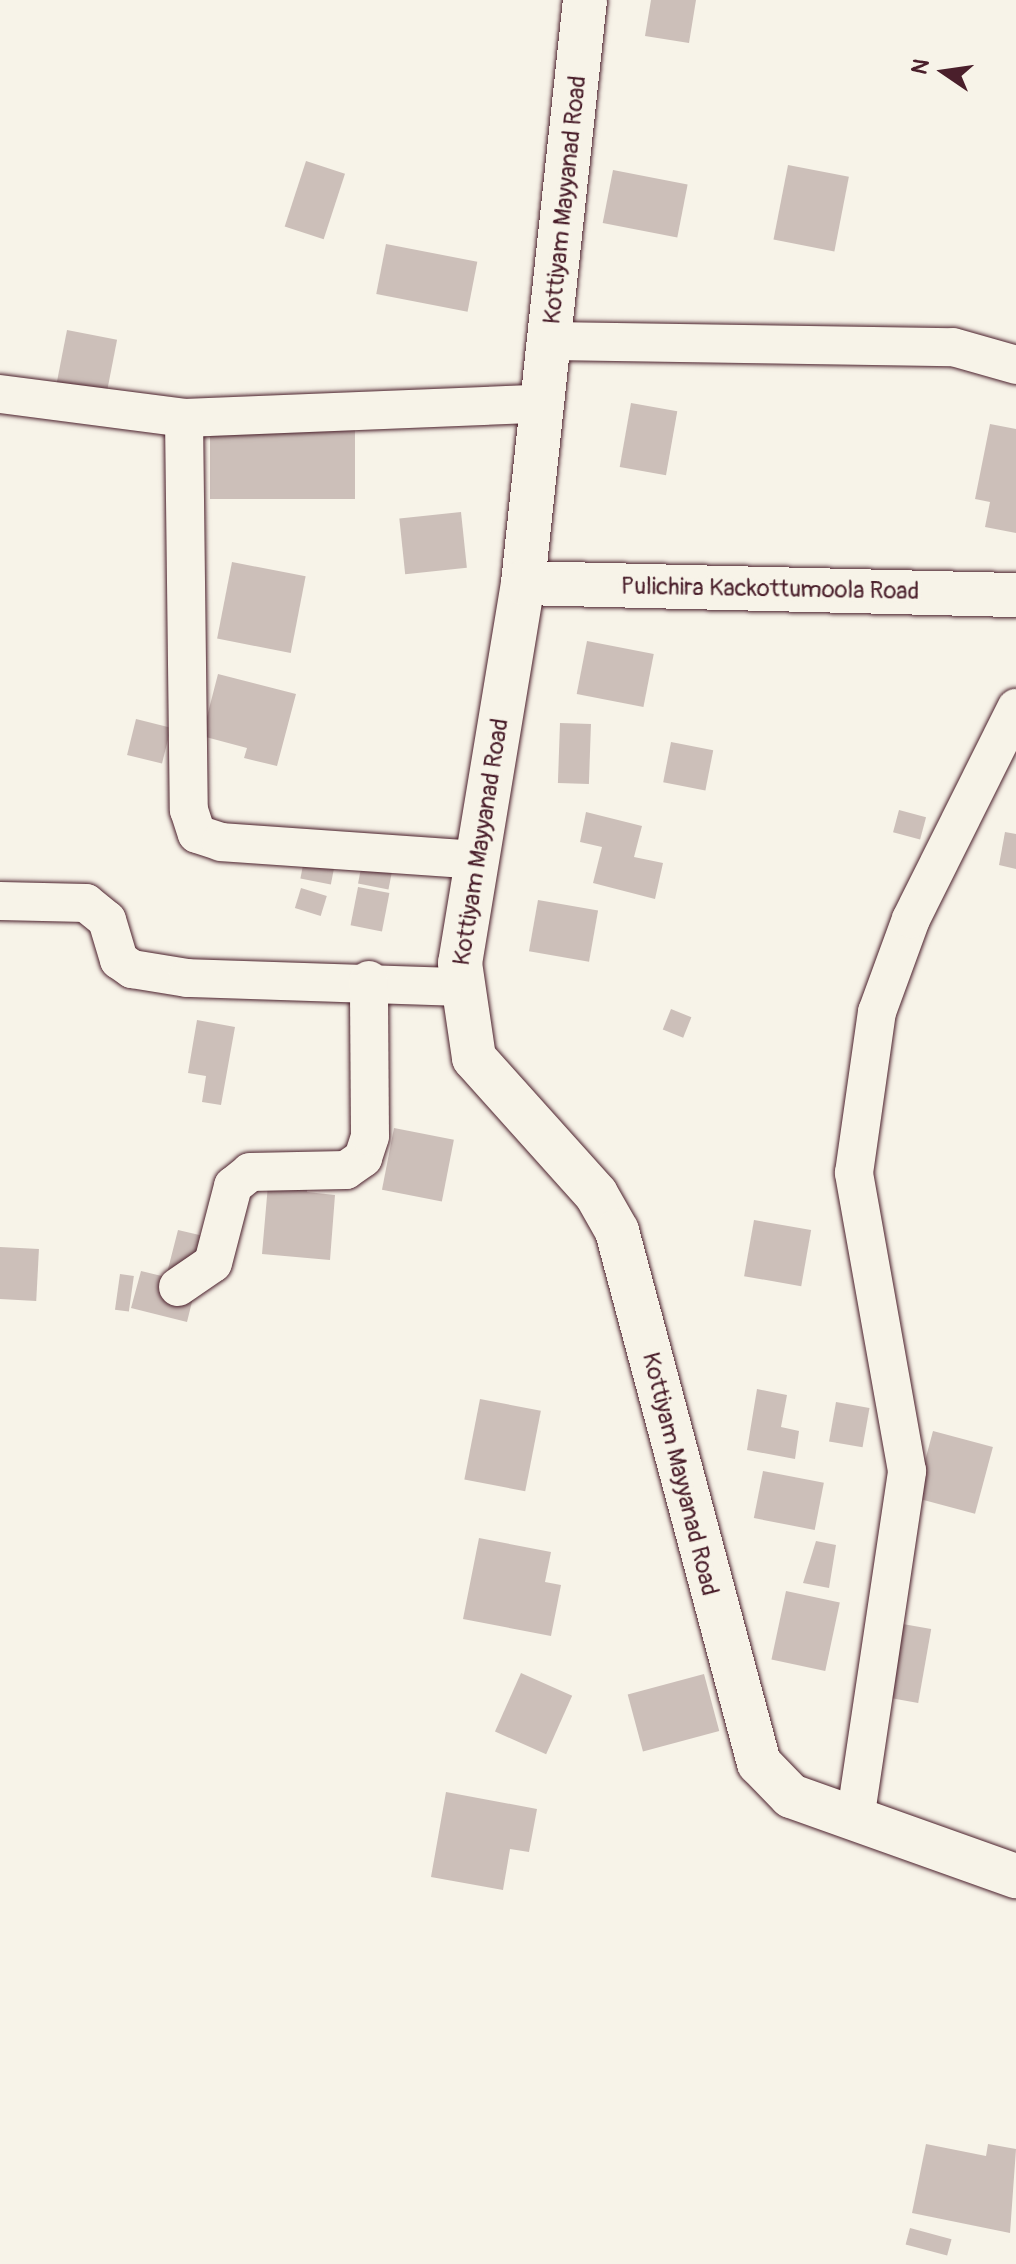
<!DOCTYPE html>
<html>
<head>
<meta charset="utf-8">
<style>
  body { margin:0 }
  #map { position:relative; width:1016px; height:2264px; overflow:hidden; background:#f7f3e8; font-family:Pangolin,sans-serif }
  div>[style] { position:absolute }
  .building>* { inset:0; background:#ccbfb9; transform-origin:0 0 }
  .roads { filter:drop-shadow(0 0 2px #4a1f2b) drop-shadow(0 0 2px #4a1f2b) }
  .minor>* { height:38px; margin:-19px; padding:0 19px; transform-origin:19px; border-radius:19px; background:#f7f3e8 }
  .secondary>* { height:44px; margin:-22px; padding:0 22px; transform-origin:22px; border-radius:22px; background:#f7f3e8 }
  span { translate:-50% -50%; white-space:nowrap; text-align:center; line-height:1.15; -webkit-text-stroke:7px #f7f3e8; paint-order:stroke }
  .street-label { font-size:24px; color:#4a1f2b }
  .north { position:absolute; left:904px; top:32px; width:80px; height:80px; -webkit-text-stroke:6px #f7f3e8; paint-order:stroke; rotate:283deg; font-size:22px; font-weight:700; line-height:32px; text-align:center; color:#4a1f2b }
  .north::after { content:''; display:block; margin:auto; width:28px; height:36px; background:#4a1f2b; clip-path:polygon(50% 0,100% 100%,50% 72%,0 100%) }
</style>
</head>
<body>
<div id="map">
  <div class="building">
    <i style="clip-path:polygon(651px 0,696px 0,689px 43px,645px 36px)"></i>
    <i style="left:306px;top:161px;width:41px;height:69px;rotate:18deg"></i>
    <i style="left:788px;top:165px;width:62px;height:76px;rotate:11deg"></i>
    <i style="left:613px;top:170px;width:76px;height:54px;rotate:11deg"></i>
    <i style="left:386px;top:244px;width:93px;height:51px;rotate:11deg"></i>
    <i style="left:67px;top:330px;width:51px;height:57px;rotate:11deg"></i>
    <i style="left:631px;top:403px;width:47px;height:65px;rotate:10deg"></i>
    <i style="left:210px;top:424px;width:145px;height:75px"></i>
    <i style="clip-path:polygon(990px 424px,1016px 429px,1016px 533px,985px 527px,990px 502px,975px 499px)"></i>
    <i style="left:461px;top:512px;width:56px;height:62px;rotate:84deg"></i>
    <i style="left:232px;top:562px;width:75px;height:78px;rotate:11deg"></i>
    <i style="left:587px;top:641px;width:68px;height:54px;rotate:11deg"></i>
    <i style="clip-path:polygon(218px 674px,296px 694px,277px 766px,244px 758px,247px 748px,202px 736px)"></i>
    <i style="left:136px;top:719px;width:36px;height:37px;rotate:14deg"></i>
    <i style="left:560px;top:723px;width:31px;height:60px;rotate:2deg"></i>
    <i style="left:671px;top:742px;width:43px;height:41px;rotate:11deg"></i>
    <i style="left:899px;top:810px;width:28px;height:23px;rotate:15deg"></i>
    <i style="clip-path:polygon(586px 812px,642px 826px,634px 857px,663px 863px,655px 899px,593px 883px,602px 847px,580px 842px)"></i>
    <i style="clip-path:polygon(1005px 832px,1016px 834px,1016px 869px,999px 865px)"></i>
    <i style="left:305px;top:855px;width:31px;height:24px;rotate:11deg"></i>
    <i style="left:363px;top:858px;width:31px;height:26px;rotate:11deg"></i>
    <i style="left:358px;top:887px;width:32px;height:39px;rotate:11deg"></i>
    <i style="left:301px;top:888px;width:27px;height:21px;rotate:17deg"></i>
    <i style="left:538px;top:900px;width:61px;height:52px;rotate:10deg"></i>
    <i style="left:671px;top:1009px;width:22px;height:22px;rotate:22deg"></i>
    <i style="clip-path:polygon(197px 1020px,235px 1027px,221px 1105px,202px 1102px,206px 1076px,188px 1073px)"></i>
    <i style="left:394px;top:1128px;width:61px;height:63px;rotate:11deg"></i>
    <i style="clip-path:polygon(269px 1173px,309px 1176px,307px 1192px,335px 1195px,330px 1260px,262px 1254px)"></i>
    <i style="left:754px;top:1220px;width:58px;height:57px;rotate:10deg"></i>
    <i style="clip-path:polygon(178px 1230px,208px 1237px,187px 1322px,131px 1308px,141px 1271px,166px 1277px)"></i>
    <i style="left:0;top:1247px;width:39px;height:52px;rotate:3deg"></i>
    <i style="left:120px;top:1274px;width:14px;height:36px;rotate:8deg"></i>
    <i style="clip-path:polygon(757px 1389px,787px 1395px,781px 1427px,799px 1431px,795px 1459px,747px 1450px)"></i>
    <i style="left:480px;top:1399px;width:62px;height:82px;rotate:11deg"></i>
    <i style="left:836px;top:1402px;width:34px;height:40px;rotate:10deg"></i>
    <i style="left:933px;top:1431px;width:62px;height:69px;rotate:15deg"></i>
    <i style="left:763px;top:1471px;width:62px;height:48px;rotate:11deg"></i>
    <i style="clip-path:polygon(479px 1538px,551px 1552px,545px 1582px,561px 1585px,551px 1636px,463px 1619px)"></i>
    <i style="clip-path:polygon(816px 1541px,836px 1545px,829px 1588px,803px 1583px)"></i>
    <i style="left:786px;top:1591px;width:55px;height:70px;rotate:12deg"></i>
    <i style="left:880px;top:1620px;width:52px;height:75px;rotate:10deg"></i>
    <i style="left:521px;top:1673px;width:56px;height:64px;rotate:24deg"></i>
    <i style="left:704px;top:1674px;width:59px;height:79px;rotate:75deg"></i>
    <i style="clip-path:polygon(446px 1792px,537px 1809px,529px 1852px,510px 1849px,503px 1890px,431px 1877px)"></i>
    <i style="clip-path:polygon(926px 2144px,986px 2156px,988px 2144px,1016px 2149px,1010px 2233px,912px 2213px)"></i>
    <i style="left:910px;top:2228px;width:43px;height:17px;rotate:15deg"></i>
  </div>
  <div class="roads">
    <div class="minor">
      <i style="left:551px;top:341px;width:402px;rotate:0.9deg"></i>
      <i style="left:953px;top:347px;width:66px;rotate:15.9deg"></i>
      <i style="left:0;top:394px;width:186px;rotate:7.4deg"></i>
      <i style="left:184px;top:418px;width:353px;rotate:-2.3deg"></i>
      <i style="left:184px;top:418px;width:392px;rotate:89.3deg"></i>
      <i style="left:189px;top:810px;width:25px;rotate:72deg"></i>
      <i style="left:197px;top:834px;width:25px;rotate:18deg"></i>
      <i style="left:221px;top:842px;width:259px;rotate:4deg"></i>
      <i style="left:0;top:901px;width:86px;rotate:1.3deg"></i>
      <i style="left:86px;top:903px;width:27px;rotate:39deg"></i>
      <i style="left:107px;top:920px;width:42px;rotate:73.3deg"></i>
      <i style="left:119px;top:960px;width:16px;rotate:35deg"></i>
      <i style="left:132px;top:969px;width:56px;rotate:9.3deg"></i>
      <i style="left:187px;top:978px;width:271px;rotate:1.9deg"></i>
      <i style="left:178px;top:1287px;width:42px;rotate:-34.4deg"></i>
      <i style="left:213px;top:1263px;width:80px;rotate:-75.4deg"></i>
      <i style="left:233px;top:1186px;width:22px;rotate:-39deg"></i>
      <i style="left:250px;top:1172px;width:96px;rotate:-1.2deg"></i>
      <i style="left:346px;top:1170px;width:21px;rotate:-35deg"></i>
      <i style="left:363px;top:1158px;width:23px;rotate:-72deg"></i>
      <i style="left:370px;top:1136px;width:156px;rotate:-90.4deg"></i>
      <i style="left:855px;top:1820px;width:353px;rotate:-81.5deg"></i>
      <i style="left:907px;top:1471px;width:303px;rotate:-100.1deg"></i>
      <i style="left:854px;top:1173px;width:163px;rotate:-81.9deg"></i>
      <i style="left:877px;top:1012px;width:99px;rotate:-69.9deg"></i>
      <i style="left:911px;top:919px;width:236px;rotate:-63.5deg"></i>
    </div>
    <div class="secondary">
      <i style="left:585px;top:0;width:586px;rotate:96.07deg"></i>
      <i style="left:523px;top:583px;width:385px;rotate:99.4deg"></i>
      <i style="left:460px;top:963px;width:96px;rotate:81.6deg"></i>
      <i style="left:474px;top:1058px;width:183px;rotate:48.1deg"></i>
      <i style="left:596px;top:1194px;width:43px;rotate:60.4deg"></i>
      <i style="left:617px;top:1231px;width:551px;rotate:75.06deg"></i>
      <i style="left:759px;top:1763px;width:46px;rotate:45.9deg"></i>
      <i style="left:791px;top:1796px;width:239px;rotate:19.6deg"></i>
      <i style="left:523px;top:583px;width:493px;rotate:1.4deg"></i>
    </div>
  </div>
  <div class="street-label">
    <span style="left:565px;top:200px;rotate:-84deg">Kottiyam Mayyanad Road</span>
    <span style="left:770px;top:589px;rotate:1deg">Pulichira Kackottumoola Road</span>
    <span style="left:481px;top:842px;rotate:-81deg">Kottiyam Mayyanad Road</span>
    <span style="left:680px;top:1474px;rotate:76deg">Kottiyam Mayyanad Road</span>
  </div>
  <div class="north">N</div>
</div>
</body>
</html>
